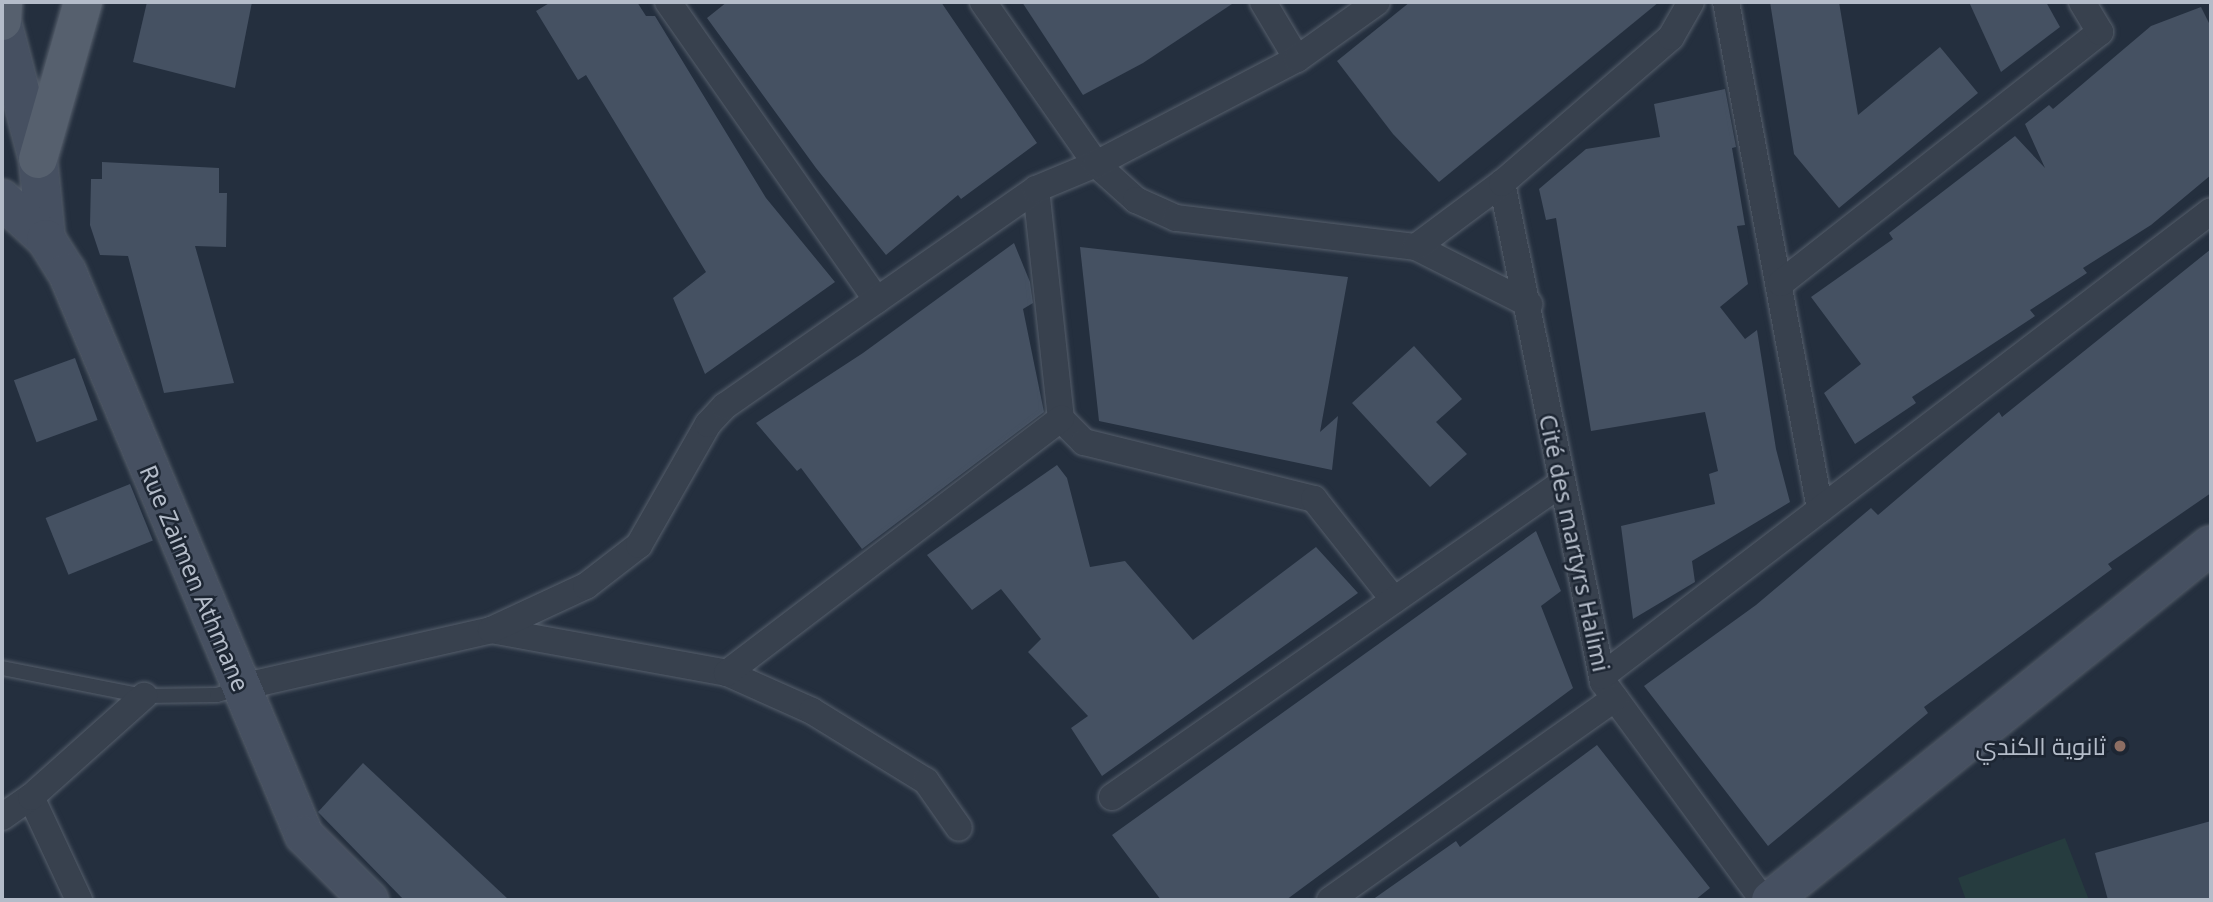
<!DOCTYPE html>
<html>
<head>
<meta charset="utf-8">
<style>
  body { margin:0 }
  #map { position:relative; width:2213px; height:902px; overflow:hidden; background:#242f3e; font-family:"Noto Sans",Cairo,sans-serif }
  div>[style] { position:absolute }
  .green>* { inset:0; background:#263c3f }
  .building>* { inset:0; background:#455162; transform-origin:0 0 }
  .roads { filter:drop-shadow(0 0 2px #565f6c) drop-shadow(0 0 2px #565f6c) }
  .service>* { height:14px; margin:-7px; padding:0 7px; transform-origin:7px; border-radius:7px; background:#38414e }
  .minor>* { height:26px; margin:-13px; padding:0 13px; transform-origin:13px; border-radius:13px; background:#38414e }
  .secondary>* { height:38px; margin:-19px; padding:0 19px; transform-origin:19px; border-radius:19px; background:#465061 }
  .primary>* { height:38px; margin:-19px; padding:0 19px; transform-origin:19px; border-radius:19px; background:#56606e }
  .dots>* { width:19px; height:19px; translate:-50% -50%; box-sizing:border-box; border:4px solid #1d2633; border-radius:50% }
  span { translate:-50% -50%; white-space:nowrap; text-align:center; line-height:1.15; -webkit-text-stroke:5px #1d2633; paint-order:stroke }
  .street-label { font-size:24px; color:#b4bcc9 }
  .poi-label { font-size:24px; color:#b4bcc9 }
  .right { translate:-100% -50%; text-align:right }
  .frame { position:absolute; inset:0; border:4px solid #b4bcc9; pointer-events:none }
</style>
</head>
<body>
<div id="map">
  <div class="green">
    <i style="clip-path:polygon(2065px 838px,2089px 900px,1966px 900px,1958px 878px)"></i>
  </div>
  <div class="building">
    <i style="clip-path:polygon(147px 2px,252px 2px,235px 88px,133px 62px)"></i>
    <i style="clip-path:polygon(551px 2px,637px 2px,646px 16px,655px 16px,766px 198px,835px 282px,705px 374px,673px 298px,706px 272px,586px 75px,578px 80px,536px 11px)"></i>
    <i style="clip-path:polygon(727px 2px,941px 2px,1037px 143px,961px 199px,958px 195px,886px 255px,816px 168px,707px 18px)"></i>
    <i style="clip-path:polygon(1022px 2px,1235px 2px,1143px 63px,1083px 95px)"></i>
    <i style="clip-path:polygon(1410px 2px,1659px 2px,1439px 182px,1393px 134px,1337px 61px)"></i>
    <i style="clip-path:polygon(1770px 2px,1839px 2px,1858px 115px,1940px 47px,1978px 93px,1839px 208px,1794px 154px)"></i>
    <i style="clip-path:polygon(1969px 2px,2046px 2px,2060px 27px,2001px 72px)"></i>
    <i style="clip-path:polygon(2201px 7px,2211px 27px,2211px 175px,2151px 225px,2083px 268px,2087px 273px,2030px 310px,2035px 316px,1912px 397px,1916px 403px,1855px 444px,1824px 393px,1861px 364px,1811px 297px,1893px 239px,1889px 233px,2015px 136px,2045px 168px,2025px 124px,2049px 105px,2053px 109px,2151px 26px)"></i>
    <i style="clip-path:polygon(1725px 89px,1736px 147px,1732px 148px,1745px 225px,1737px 226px,1748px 284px,1720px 307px,1745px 339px,1757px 330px,1776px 449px,1790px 502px,1692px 561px,1695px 582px,1633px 619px,1621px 526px,1715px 504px,1709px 474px,1718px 471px,1705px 412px,1591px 431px,1556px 218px,1546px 220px,1539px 189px,1586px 149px,1660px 137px,1654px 104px)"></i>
    <i style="clip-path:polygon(102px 162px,219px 168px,219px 193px,227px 193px,226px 247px,195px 246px,234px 383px,164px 393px,128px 256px,100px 255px,90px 225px,91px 179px,102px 179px)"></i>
    <i style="clip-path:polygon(1014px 243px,1030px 282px,1033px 303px,1023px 309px,1044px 412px,862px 549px,801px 468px,797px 471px,756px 423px,863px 353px)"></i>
    <i style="clip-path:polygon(1080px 247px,1348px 277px,1320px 432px,1338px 416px,1332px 470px,1099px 421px)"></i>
    <i style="clip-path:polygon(2211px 249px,2211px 493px,2108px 564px,2112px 569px,1924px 707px,1928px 713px,1768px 846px,1644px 686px,1756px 605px,1871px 508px,1878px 515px,1999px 412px,2002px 417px)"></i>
    <i style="clip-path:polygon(1414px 346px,1462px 399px,1436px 422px,1467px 454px,1430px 487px,1352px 403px)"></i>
    <i style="left:75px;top:358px;width:66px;height:65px;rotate:70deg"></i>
    <i style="clip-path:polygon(1057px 465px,1067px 478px,1090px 567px,1125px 561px,1193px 640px,1316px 547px,1358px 593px,1102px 776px,1071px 728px,1088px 716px,1028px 652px,1041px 639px,1001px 589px,972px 610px,927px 555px)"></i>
    <i style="left:130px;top:484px;width:61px;height:91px;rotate:68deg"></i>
    <i style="clip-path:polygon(1536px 531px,1561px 591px,1541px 606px,1573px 688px,1286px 900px,1161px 900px,1112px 835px)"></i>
    <i style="clip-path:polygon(1597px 745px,1710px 888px,1695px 900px,1372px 900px,1456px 841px,1460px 847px)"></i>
    <i style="clip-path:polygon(363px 763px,509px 900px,404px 900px,318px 812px)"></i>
    <i style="clip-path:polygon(2211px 821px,2211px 900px,2108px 900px,2095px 853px)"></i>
  </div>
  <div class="roads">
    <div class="service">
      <i style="left:2px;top:668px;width:145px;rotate:11.2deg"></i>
      <i style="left:144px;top:696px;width:73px;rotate:-0.8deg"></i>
      <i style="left:217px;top:695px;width:24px;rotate:-17deg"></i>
    </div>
    <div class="minor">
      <i style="left:668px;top:2px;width:364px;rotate:55deg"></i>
      <i style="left:983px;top:2px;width:198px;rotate:55.1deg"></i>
      <i style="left:1096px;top:164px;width:54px;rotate:42deg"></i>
      <i style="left:1136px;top:200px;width:44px;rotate:24.2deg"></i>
      <i style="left:1176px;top:218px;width:242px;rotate:6.9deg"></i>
      <i style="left:1416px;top:247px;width:127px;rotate:26.8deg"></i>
      <i style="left:1263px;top:2px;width:66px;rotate:59.2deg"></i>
      <i style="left:1726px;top:2px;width:516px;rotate:79.5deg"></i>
      <i style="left:1502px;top:183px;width:509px;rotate:78.56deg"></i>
      <i style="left:1603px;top:682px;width:270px;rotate:53.7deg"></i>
      <i style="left:1036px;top:189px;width:231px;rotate:83.8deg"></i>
      <i style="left:1061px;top:419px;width:33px;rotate:45deg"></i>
      <i style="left:1084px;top:442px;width:237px;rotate:13.9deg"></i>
      <i style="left:1314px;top:499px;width:129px;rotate:51.6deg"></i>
      <i style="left:1416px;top:247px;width:107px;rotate:-36.7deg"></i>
      <i style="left:1502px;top:183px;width:223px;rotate:-40.8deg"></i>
      <i style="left:1671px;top:37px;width:40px;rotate:-60.3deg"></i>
      <i style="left:1781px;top:283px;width:406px;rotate:-38.2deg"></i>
      <i style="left:2100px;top:32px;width:35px;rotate:-121deg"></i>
      <i style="left:491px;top:630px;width:240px;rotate:10.3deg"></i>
      <i style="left:727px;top:673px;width:93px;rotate:24.1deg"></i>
      <i style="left:812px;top:711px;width:134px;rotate:31.6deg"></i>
      <i style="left:926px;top:781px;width:57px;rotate:54.9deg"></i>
      <i style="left:727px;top:673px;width:420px;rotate:-37.3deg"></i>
      <i style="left:1602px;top:676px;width:766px;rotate:-37.36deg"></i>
      <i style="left:241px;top:687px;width:256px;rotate:-12.8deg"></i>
      <i style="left:491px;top:630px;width:105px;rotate:-24.9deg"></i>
      <i style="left:586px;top:586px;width:67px;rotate:-37.7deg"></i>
      <i style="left:639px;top:545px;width:139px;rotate:-60.3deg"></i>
      <i style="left:708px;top:424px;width:25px;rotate:-47deg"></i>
      <i style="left:725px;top:406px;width:379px;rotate:-34.9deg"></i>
      <i style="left:1036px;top:189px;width:65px;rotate:-22.6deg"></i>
      <i style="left:1096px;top:164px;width:227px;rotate:-27.6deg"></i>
      <i style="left:1297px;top:59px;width:98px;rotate:-35.5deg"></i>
      <i style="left:31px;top:797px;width:114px;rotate:65deg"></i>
      <i style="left:1112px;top:797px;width:549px;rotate:-34.91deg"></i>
      <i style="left:2px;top:817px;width:35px;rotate:-35deg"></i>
      <i style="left:31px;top:797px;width:152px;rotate:-41.8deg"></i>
      <i style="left:1330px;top:900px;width:349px;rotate:-35.3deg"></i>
    </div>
    <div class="secondary">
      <i style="left:2px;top:22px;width:142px;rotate:75.3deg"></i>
      <i style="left:38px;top:159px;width:80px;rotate:84.3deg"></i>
      <i style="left:2px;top:199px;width:59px;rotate:42.3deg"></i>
      <i style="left:46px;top:239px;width:39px;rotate:58deg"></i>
      <i style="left:67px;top:272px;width:611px;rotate:67.17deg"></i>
      <i style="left:304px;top:835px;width:92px;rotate:45deg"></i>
      <i style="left:1771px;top:900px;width:565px;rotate:-38.9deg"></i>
    </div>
    <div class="primary">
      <i style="left:2px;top:21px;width:19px;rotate:-87deg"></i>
      <i style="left:38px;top:159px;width:163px;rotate:-74deg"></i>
    </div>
  </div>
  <div class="dots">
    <i style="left:2120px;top:746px;background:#8d6e63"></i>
  </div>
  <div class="street-label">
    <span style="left:1575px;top:543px;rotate:78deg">Cité des martyrs Halimi</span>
    <span style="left:195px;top:578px;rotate:67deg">Rue Zaimen Athmane</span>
  </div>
  <div class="poi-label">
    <span class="right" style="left:2106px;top:746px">ثانوية الكندي</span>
  </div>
  <div class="frame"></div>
</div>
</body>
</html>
